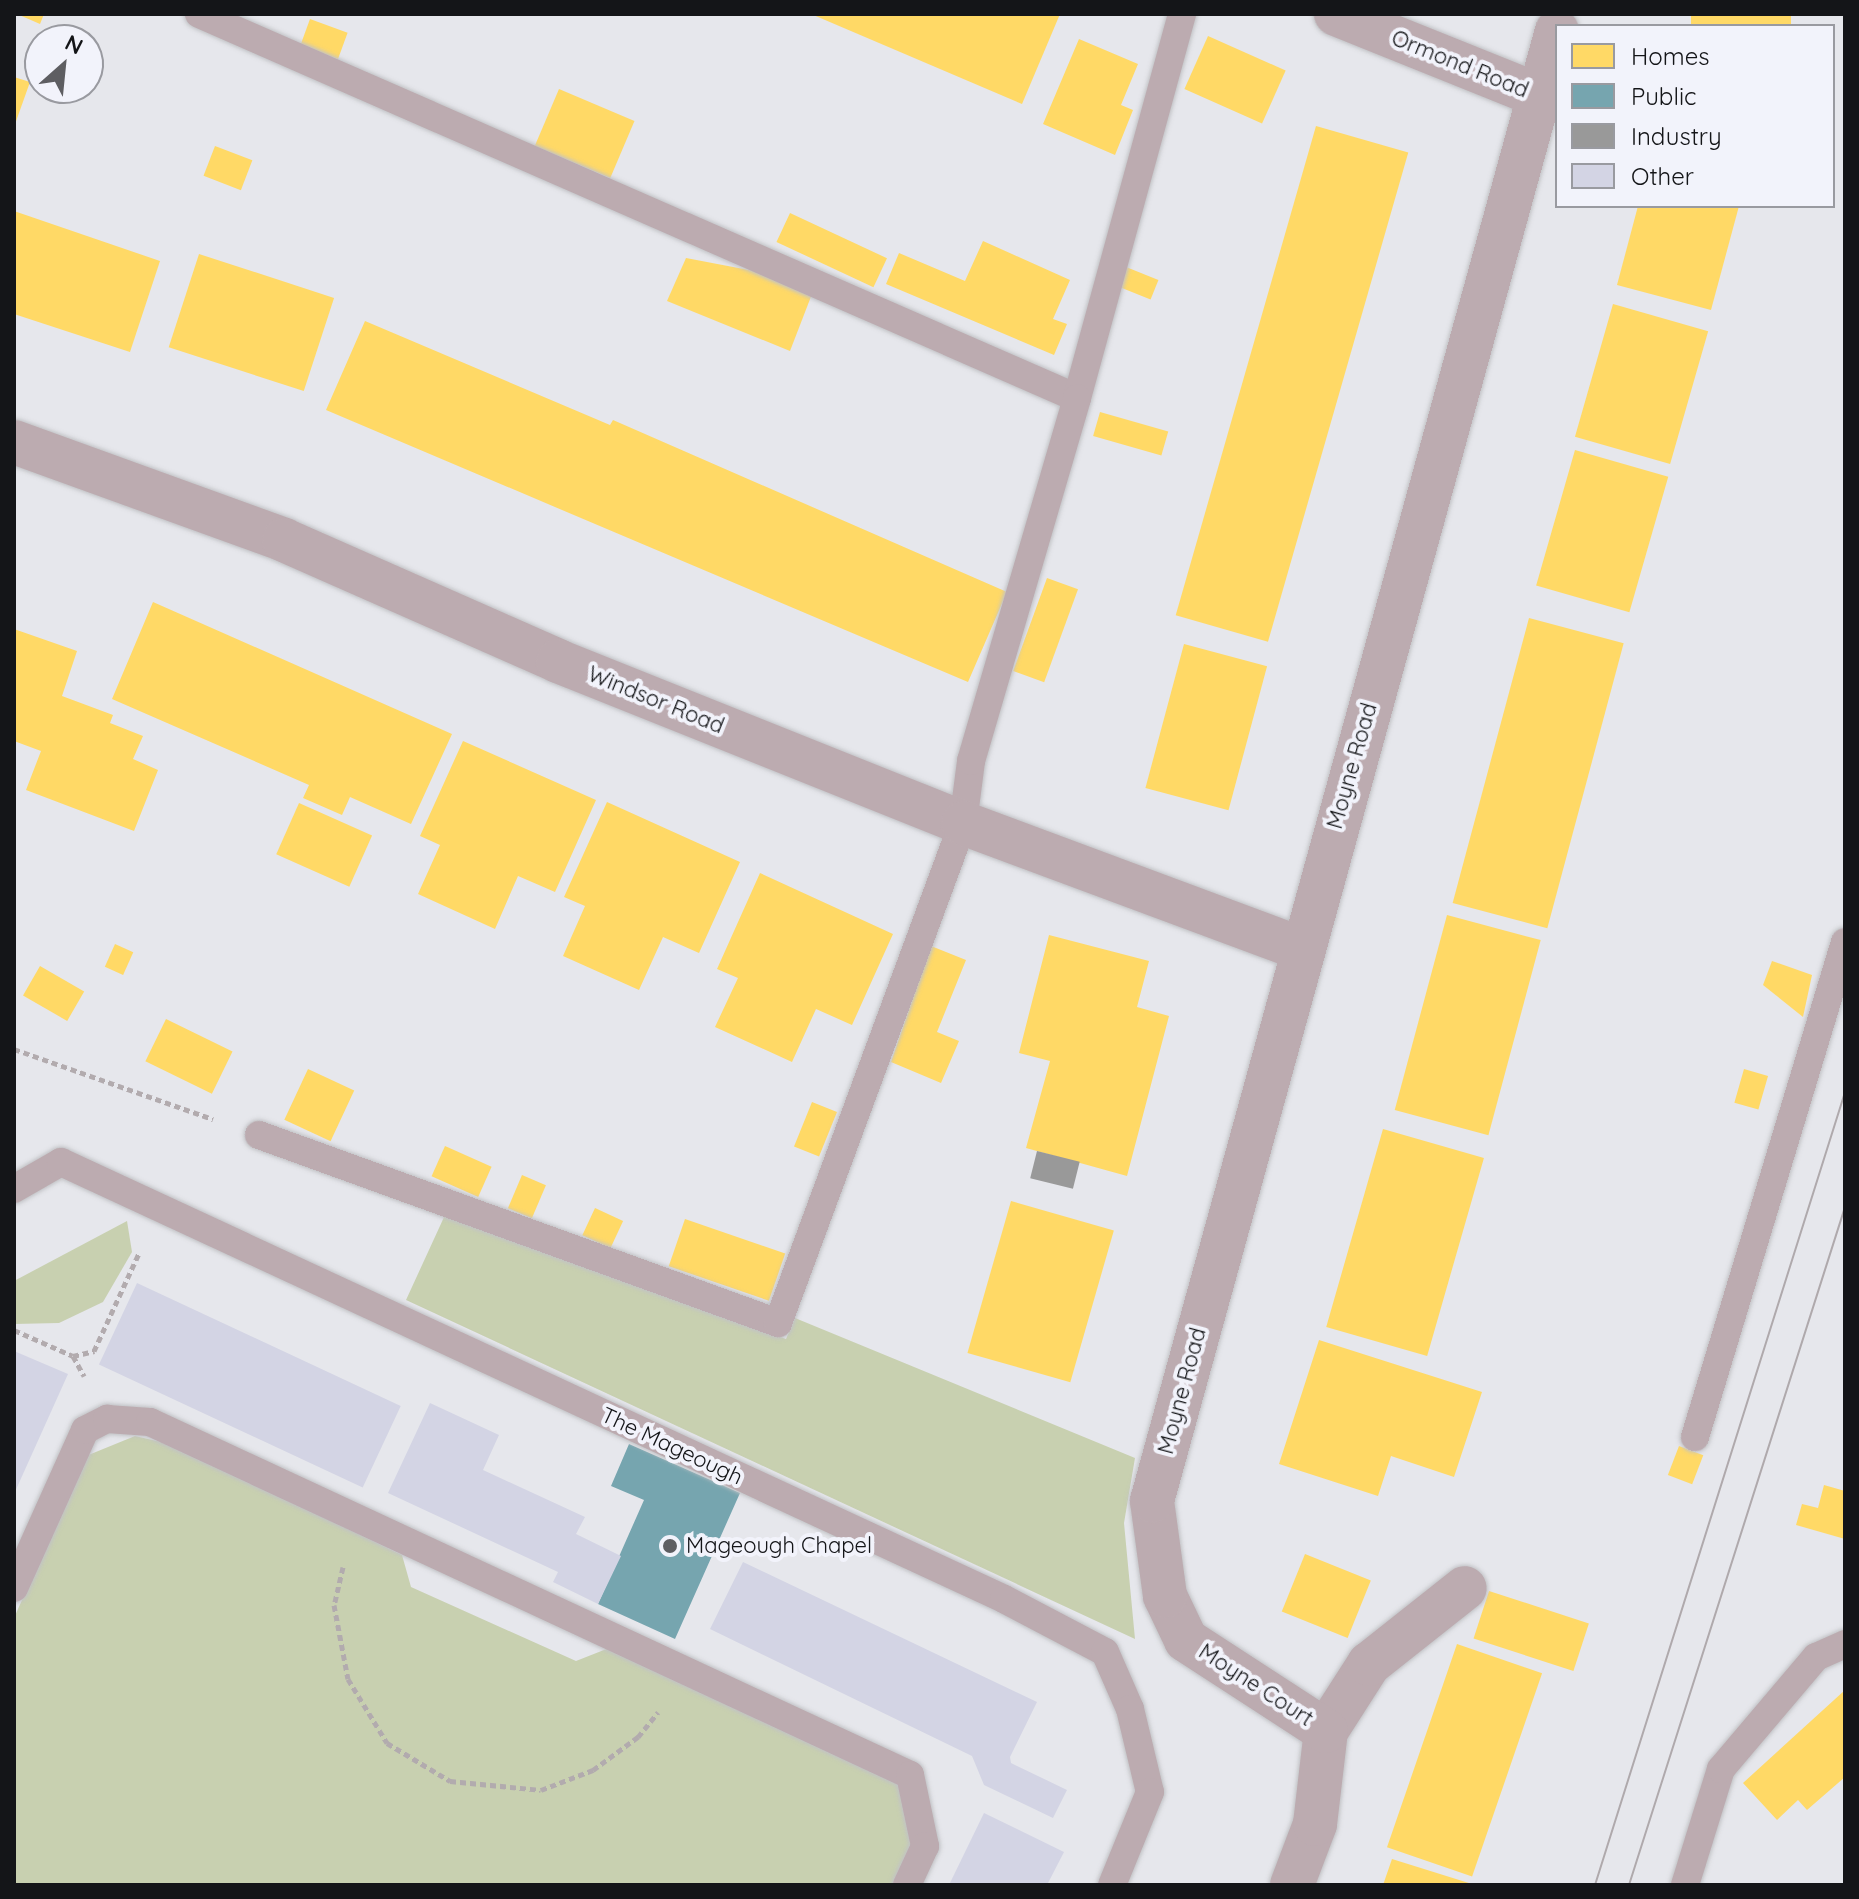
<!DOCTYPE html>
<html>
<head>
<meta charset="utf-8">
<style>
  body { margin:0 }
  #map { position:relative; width:1859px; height:1899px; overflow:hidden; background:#e6e7ec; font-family:Quicksand,sans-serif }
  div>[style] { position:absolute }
  .green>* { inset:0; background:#c8d0b0 }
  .homes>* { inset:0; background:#ffd966; transform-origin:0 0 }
  .public>* { inset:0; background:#76a5af }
  .industry>* { inset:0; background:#999; transform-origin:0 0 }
  .building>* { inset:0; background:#d3d4e4; transform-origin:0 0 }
  .path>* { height:5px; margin-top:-2.5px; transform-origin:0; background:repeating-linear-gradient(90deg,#b2abae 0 6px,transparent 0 10px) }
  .roads { filter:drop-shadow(0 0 2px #c1c2c5) drop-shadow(0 0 2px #c1c2c5) }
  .service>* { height:28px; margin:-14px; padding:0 14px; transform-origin:14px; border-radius:14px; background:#bcabb0 }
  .minor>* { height:44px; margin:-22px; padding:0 22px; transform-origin:22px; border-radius:22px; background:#bcabb0 }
  .tram>* { height:2px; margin:-1px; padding:0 1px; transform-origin:1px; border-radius:1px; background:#afa9ac }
  .dots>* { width:22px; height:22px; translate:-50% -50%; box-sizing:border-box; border:4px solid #f2f3fb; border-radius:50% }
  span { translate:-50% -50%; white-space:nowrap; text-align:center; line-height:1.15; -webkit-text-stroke:8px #f2f3fb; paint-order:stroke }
  .street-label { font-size:22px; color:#141518 }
  .poi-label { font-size:22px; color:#141518 }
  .left { translate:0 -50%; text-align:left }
  .frame { position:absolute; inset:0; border:16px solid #141518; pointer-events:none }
  .legend { position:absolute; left:1555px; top:24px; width:280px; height:184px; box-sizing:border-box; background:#f2f3fb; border:2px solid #999aa0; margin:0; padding:10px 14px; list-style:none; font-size:24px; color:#141518 }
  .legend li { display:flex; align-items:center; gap:16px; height:40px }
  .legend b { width:40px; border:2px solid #999aa0 }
  .north { position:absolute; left:24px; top:24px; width:80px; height:80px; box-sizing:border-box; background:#f2f3fb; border:2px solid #999aa0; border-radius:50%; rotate:27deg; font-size:22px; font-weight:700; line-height:32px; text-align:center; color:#141518 }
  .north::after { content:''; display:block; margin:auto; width:28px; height:36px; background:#5e5e62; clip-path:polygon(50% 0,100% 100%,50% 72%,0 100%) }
</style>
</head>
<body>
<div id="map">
  <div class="green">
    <i style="clip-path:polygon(445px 1215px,786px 1339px,795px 1318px,1135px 1458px,1124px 1523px,1135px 1639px,406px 1300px)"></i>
    <i style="clip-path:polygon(127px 1221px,132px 1252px,103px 1302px,59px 1323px,14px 1324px,14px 1281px)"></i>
    <i style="clip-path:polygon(135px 1436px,170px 1444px,402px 1555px,411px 1587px,576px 1661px,609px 1648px,892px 1779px,904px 1793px,912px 1844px,892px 1885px,14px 1885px,14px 1618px,86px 1456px)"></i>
  </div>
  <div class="homes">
    <i style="clip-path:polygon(17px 14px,44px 14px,40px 24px)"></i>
    <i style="clip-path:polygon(811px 14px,1060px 14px,1022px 104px)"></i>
    <i style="left:1691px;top:14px;width:100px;height:12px"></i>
    <i style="left:310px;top:19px;width:40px;height:28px;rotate:20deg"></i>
    <i style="left:1208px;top:36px;width:85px;height:58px;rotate:24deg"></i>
    <i style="clip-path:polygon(1079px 39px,1138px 64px,1121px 105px,1133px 110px,1115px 155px,1043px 124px)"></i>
    <i style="clip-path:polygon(14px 77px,30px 82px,14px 127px)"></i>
    <i style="left:559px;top:89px;width:82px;height:62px;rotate:23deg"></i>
    <i style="left:1316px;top:126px;width:96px;height:509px;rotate:16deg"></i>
    <i style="left:215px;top:146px;width:40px;height:32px;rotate:21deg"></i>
    <i style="clip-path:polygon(1638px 206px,1739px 206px,1711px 310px,1617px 285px)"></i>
    <i style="clip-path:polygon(14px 211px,160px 261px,130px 352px,14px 314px)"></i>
    <i style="left:790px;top:213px;width:107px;height:32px;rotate:25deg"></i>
    <i style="clip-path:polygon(983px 241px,1070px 280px,1053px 319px,1067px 324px,1054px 355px,886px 284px,899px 253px,965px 281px)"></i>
    <i style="left:199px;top:254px;width:142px;height:98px;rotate:18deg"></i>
    <i style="clip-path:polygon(686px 258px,754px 271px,812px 294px,790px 351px,667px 301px)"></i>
    <i style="left:1126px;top:267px;width:35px;height:21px;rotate:22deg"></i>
    <i style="left:1613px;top:304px;width:99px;height:138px;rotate:16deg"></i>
    <i style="clip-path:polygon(365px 321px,610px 425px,613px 420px,1007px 592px,968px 682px,326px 410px)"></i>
    <i style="left:1100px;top:412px;width:71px;height:25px;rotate:16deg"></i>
    <i style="left:1575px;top:450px;width:97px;height:141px;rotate:16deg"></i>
    <i style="left:1047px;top:578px;width:33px;height:99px;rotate:20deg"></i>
    <i style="clip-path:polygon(153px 602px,452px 734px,411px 824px,350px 797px,342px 815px,303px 798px,309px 785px,112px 699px)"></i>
    <i style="left:1529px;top:618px;width:98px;height:295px;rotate:15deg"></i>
    <i style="clip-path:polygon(14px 629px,77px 651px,62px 696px,113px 715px,110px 723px,143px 736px,133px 759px,158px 770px,134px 831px,26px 790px,41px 751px,14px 741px)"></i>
    <i style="left:1184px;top:644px;width:86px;height:149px;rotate:15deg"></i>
    <i style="clip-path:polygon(463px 741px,596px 800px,555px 892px,518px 876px,495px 929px,418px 894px,440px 845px,420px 836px)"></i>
    <i style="clip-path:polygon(607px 802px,740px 862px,699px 953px,663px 937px,639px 990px,563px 956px,585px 906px,564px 897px)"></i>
    <i style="left:299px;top:803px;width:80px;height:56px;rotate:24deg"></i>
    <i style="clip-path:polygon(760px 873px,893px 934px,852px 1025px,816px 1009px,792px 1062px,715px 1027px,738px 978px,717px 969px)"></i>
    <i style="left:1447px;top:915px;width:97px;height:202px;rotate:15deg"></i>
    <i style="clip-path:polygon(1049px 935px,1149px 961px,1137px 1007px,1169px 1016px,1127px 1176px,1026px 1148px,1050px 1061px,1019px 1053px)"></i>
    <i style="left:115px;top:944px;width:20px;height:25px;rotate:24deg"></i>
    <i style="clip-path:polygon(931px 946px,966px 960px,937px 1032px,959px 1041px,941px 1083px,891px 1062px)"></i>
    <i style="clip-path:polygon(1772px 961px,1812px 975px,1803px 1017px,1763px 985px)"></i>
    <i style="left:40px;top:966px;width:51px;height:34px;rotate:30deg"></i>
    <i style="left:166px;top:1019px;width:74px;height:47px;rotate:26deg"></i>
    <i style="left:308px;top:1069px;width:51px;height:56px;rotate:25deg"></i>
    <i style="left:1744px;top:1069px;width:25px;height:35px;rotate:16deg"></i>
    <i style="left:812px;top:1102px;width:27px;height:48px;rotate:22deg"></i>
    <i style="left:1383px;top:1129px;width:105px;height:206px;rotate:16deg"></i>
    <i style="left:445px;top:1146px;width:51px;height:33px;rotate:24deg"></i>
    <i style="left:522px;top:1175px;width:26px;height:36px;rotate:23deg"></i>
    <i style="left:1011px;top:1201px;width:107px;height:158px;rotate:16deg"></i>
    <i style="left:595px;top:1208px;width:31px;height:30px;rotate:25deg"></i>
    <i style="left:685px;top:1219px;width:106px;height:50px;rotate:19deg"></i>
    <i style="clip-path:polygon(1319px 1340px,1482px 1392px,1454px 1477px,1391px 1456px,1378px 1496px,1279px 1464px)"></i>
    <i style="left:1679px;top:1446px;width:26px;height:31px;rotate:21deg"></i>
    <i style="clip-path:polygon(1824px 1485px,1845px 1491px,1845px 1539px,1796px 1525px,1802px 1504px,1818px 1508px)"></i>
    <i style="left:1305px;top:1554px;width:71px;height:62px;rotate:22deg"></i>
    <i style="left:1489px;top:1591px;width:105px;height:50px;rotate:18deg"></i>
    <i style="left:1457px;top:1644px;width:90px;height:215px;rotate:19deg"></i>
    <i style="clip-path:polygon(1845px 1690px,1845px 1777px,1807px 1810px,1798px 1800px,1777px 1820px,1743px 1783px)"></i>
    <i style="clip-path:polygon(1392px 1859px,1472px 1884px,1472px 1885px,1383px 1885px)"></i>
  </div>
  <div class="public">
    <i style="clip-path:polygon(629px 1444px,740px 1493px,675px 1639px,598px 1604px,644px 1500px,611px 1486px)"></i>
  </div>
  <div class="industry">
    <i style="left:1037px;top:1151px;width:44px;height:28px;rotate:14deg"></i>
  </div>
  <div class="building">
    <i style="left:137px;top:1283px;width:291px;height:90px;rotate:25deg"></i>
    <i style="clip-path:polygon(14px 1351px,68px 1374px,14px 1494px)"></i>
    <i style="clip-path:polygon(430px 1403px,499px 1435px,483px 1470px,585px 1517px,576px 1534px,621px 1556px,598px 1604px,553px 1582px,558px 1572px,388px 1493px)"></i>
    <i style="clip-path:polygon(743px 1562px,1037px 1702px,1010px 1757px,1011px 1763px,1067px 1790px,1053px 1818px,984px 1785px,972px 1756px,710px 1629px)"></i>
    <i style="clip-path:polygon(984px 1813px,1064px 1852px,1047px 1885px,949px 1885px)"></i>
  </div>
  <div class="path">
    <i style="left:14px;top:1049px;width:211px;rotate:19.4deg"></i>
    <i style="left:14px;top:1330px;width:64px;rotate:23.8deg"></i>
    <i style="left:73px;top:1356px;width:22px;rotate:-13deg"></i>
    <i style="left:94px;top:1351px;width:108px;rotate:-65.3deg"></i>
    <i style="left:73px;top:1356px;width:23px;rotate:61deg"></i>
    <i style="left:343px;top:1567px;width:39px;rotate:103deg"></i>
    <i style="left:334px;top:1605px;width:75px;rotate:79.3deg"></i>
    <i style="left:348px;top:1679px;width:75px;rotate:58.6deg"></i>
    <i style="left:387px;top:1743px;width:74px;rotate:31.1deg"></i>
    <i style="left:450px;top:1781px;width:91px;rotate:5.6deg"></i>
    <i style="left:541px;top:1790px;width:56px;rotate:-21deg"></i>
    <i style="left:593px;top:1770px;width:56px;rotate:-36.3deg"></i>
    <i style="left:638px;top:1737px;width:32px;rotate:-51deg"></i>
  </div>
  <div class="roads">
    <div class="service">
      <i style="left:199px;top:14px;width:958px;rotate:23.62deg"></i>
      <i style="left:1077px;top:398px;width:398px;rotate:-74.7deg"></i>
      <i style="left:259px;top:1135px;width:552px;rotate:19.91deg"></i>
      <i style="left:778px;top:1323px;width:533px;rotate:-69.7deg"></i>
      <i style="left:963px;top:823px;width:63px;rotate:-82.6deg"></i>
      <i style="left:971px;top:761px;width:378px;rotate:-73.7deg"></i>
      <i style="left:14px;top:1189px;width:54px;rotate:-29.9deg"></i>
      <i style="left:61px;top:1162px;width:1039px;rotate:24.86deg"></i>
      <i style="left:1004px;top:1599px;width:114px;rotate:27.7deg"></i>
      <i style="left:1105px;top:1652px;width:62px;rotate:66.3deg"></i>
      <i style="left:1130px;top:1709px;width:85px;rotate:76.5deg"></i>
      <i style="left:1150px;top:1792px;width:100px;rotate:112.2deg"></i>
      <i style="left:1695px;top:1437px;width:517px;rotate:-73.14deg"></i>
      <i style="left:14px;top:1588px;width:173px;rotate:-65.8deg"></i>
      <i style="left:85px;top:1430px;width:25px;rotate:-27deg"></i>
      <i style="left:107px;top:1419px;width:43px;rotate:4deg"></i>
      <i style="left:150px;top:1422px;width:838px;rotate:24.91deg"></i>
      <i style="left:910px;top:1775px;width:73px;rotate:78.1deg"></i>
      <i style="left:925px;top:1846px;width:43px;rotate:114.8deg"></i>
      <i style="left:1685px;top:1885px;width:121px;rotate:-72.8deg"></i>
      <i style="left:1721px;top:1769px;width:147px;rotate:-49.7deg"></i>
      <i style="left:1816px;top:1657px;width:32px;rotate:-24deg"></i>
    </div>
    <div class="minor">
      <i style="left:1336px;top:14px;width:220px;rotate:21.9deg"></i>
      <i style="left:14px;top:442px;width:287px;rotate:19.9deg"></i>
      <i style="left:284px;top:540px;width:300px;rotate:23.8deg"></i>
      <i style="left:558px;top:661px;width:436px;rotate:21.8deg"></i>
      <i style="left:963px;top:823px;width:361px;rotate:20.4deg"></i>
      <i style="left:1326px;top:1731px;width:80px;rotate:-57.3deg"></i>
      <i style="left:1369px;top:1664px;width:122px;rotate:-38.4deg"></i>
      <i style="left:1292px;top:1885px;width:65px;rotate:-69.3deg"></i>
      <i style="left:1315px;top:1824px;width:94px;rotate:-83.3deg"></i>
      <i style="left:1326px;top:1731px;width:167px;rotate:-147deg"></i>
      <i style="left:1186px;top:1640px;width:49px;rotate:-115.5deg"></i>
      <i style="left:1165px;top:1596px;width:96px;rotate:-97.8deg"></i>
      <i style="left:1152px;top:1501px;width:1525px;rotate:-74.6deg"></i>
    </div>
  </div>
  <div class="tram">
    <i style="left:1595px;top:1885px;width:831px;rotate:-72.5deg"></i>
    <i style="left:1629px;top:1885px;width:712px;rotate:-72.33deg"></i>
  </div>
  <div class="dots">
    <i style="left:670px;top:1546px;background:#5e5e62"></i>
  </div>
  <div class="street-label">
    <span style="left:1460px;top:64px;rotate:22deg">Ormond Road</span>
    <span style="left:656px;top:700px;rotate:22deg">Windsor Road</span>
    <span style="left:1352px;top:766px;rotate:-74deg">Moyne Road</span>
    <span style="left:1182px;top:1391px;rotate:-75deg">Moyne Road</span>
    <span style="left:672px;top:1446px;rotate:25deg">The Mageough</span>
    <span style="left:1256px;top:1685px;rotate:33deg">Moyne Court</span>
  </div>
  <div class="poi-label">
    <span class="left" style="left:686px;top:1546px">Mageough Chapel</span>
  </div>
  <div class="frame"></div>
  <ul class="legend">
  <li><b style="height:22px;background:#ffd966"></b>Homes</li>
  <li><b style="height:22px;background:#76a5af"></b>Public</li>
  <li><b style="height:22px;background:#999"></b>Industry</li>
  <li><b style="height:22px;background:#d3d4e4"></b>Other</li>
  </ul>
  <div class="north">N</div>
</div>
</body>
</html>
